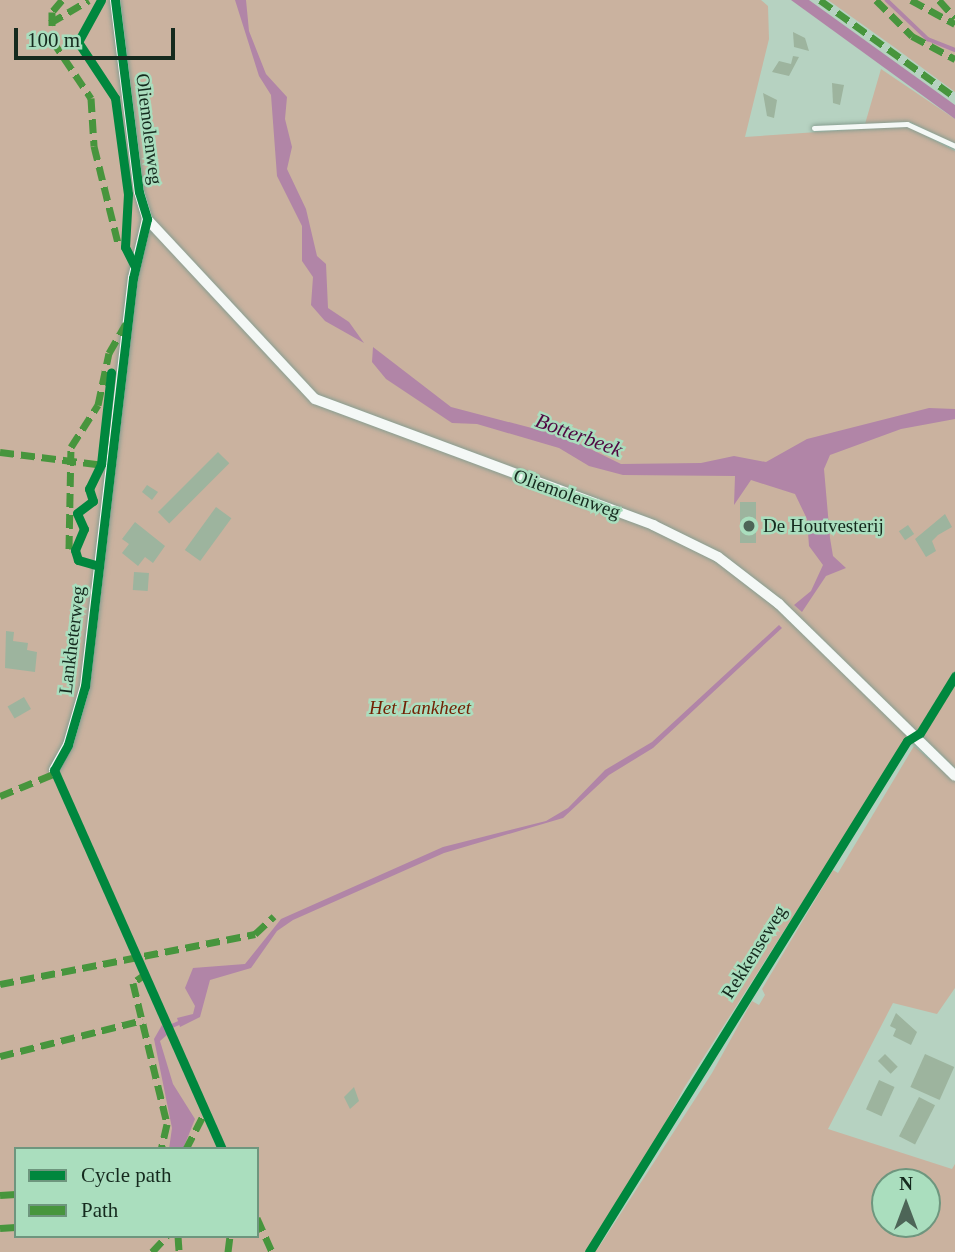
<!DOCTYPE html>
<html>
<head>
<meta charset="utf-8">
<style>
  body { margin:0 }
  #map { position:relative; width:955px; height:1252px; overflow:hidden; background:#b6d2c1; font-family:"Times New Roman",serif }
  div>[style] { position:absolute }
  .green>* { inset:0; background:#cab29f }
  .water>* { inset:0; background:#b185a7 }
  .stream>* { height:3.5px; margin:-1.75px; padding:0 1.75px; transform-origin:1.75px; border-radius:1.75px; background:#b185a7 }
  .building>* { inset:0; background:#9db49e; transform-origin:0 0 }
  .roads { filter:drop-shadow(0 0 2px #879d90) drop-shadow(0 0 2px #879d90) }
  .service>* { height:5px; margin:-2.5px; padding:0 2.5px; transform-origin:2.5px; border-radius:2.5px; background:#f4f8f6 }
  .minor>* { height:10px; margin:-5px; padding:0 5px; transform-origin:5px; border-radius:5px; background:#f4f8f6 }
  .quiet>* { height:7px; margin-top:-3.5px; transform-origin:0; background:repeating-linear-gradient(90deg,#47953d 0 14px,transparent 0 21px) }
  .cycleway>* { height:9px; margin:-4.5px; padding:0 4.5px; transform-origin:4.5px; border-radius:4.5px; background:#00873e }
  .dots>* { width:19px; height:19px; translate:-50% -50%; box-sizing:border-box; border:4px solid #aadebe; border-radius:50% }
  span { translate:-50% -50%; white-space:nowrap; text-align:center; line-height:1.15; -webkit-text-stroke:5px #aadebe; paint-order:stroke }
  .street-label { font-size:19px; color:#152a1e }
  .poi-label { font-size:19px; color:#152a1e }
  .left { translate:0 -50%; text-align:left }
  .park-label { font-size:19px; color:#732205; font-style:italic }
  .water-label { font-size:21px; color:#500842; font-style:italic }
  .legend { position:absolute; left:14px; top:1147px; width:245px; height:91px; box-sizing:border-box; background:#aadebe; border:2px solid #6e967e; margin:0; padding:9px 12px; list-style:none; font-size:21px; color:#152a1e }
  .legend li { display:flex; align-items:center; gap:14px; height:35px }
  .legend b { width:35px; border:2px solid #6e967e }
  .north { position:absolute; left:871px; top:1168px; width:70px; height:70px; box-sizing:border-box; background:#aadebe; border:2px solid #6e967e; border-radius:50%; rotate:0deg; font-size:19px; font-weight:700; line-height:28px; text-align:center; color:#152a1e }
  .north::after { content:''; display:block; margin:auto; width:24px; height:32px; background:#4d6557; clip-path:polygon(50% 0,100% 100%,50% 72%,0 100%) }
  .scale { position:absolute; left:14px; top:28px; width:161px; height:32px; box-sizing:border-box; border:4px solid #152a1e; border-top:0; padding-left:9px; font-size:21px; line-height:24px; white-space:nowrap; color:#152a1e; -webkit-text-stroke:5px #aadebe; paint-order:stroke }
</style>
</head>
<body>
<div id="map">
  <div class="green">
    <i style="clip-path:polygon(evenodd,0 0,761px 0,768px 6px,769px 39px,745px 137px,907px 126px,955px 151px,955px 409px,950px 409px,955px 419px,955px 768px,923px 737px,907px 738px,684px 1088px,597px 1250px,712px 1073px,752px 1001px,759px 1005px,765px 995px,762px 989px,833px 870px,838px 873px,914px 746px,955px 781px,955px 988px,937px 1014px,893px 1003px,828px 1129px,952px 1169px,955px 1164px,955px 1252px,0 1252px,0 0,16px 1149px,257px 1149px,257px 1236px,16px 1236px,16px 1149px,0 0,885px 1182px,927px 1182px,927px 1224px,885px 1224px,885px 1182px)"></i>
    <i style="clip-path:polygon(828px 0,955px 0,955px 92px,894px 47px)"></i>
    <i style="clip-path:polygon(881px 69px,955px 119px,955px 144px,910px 122px,865px 124px)"></i>
  </div>
  <div class="water">
    <i style="clip-path:polygon(235px 0,246px 0,249px 31px,266px 74px,287px 97px,285px 119px,292px 147px,287px 169px,306px 209px,317px 256px,326px 264px,328px 308px,349px 322px,364px 343px,325px 321px,311px 305px,313px 277px,302px 261px,302px 226px,277px 176px,271px 95px,259px 76px)"></i>
    <i style="clip-path:polygon(791px 0,809px 0,955px 105px,955px 119px)"></i>
    <i style="clip-path:polygon(373px 347px,451px 407px,566px 437px,621px 464px,701px 463px,734px 456px,766px 462px,807px 439px,929px 408px,955px 409px,955px 419px,901px 429px,830px 455px,824px 469px,830px 538px,833px 556px,846px 568px,826px 576px,802px 612px,794px 605px,811px 591px,823px 565px,809px 546px,807px 519px,795px 494px,751px 480px,734px 505px,735px 476px,623px 475px,589px 466px,559px 448px,477px 424px,452px 423px,386px 379px,372px 362px)"></i>
    <i style="clip-path:polygon(779px 625px,782px 628px,653px 748px,609px 775px,563px 818px,444px 853px,293px 920px,277px 931px,251px 968px,210px 980px,200px 1017px,180px 1027px,177px 1018px,193px 1014px,195px 1006px,185px 988px,193px 968px,245px 964px,281px 919px,443px 847px,546px 821px,568px 808px,605px 770px,652px 742px)"></i>
    <i style="clip-path:polygon(162px 1025px,168px 1034px,160px 1041px,173px 1084px,195px 1119px,183px 1149px,169px 1149px,172px 1128px,154px 1039px)"></i>
  </div>
  <div class="stream">
    <i style="left:887px;top:0;width:57px;rotate:43.6deg"></i>
    <i style="left:928px;top:39px;width:29px;rotate:22deg"></i>
    <i style="left:165px;top:1029px;width:15px;rotate:-23deg"></i>
  </div>
  <div class="building">
    <i style="clip-path:polygon(793px 32px,805px 38px,809px 51px,794px 47px)"></i>
    <i style="clip-path:polygon(793px 56px,799px 57px,789px 76px,772px 72px,779px 61px,791px 64px)"></i>
    <i style="clip-path:polygon(832px 83px,844px 85px,840px 105px,833px 103px)"></i>
    <i style="clip-path:polygon(763px 93px,777px 100px,774px 118px,767px 116px)"></i>
    <i style="left:218px;top:452px;width:16px;height:85px;rotate:45deg"></i>
    <i style="clip-path:polygon(147px 485px,158px 492px,152px 500px,142px 492px)"></i>
    <i style="left:740px;top:502px;width:16px;height:41px"></i>
    <i style="left:216px;top:507px;width:19px;height:53px;rotate:36deg"></i>
    <i style="clip-path:polygon(945px 514px,952px 527px,938px 535px,932px 541px,936px 551px,926px 557px,915px 539px)"></i>
    <i style="clip-path:polygon(135px 522px,165px 546px,153px 563px,145px 557px,138px 566px,122px 553px,129px 544px,122px 539px)"></i>
    <i style="left:908px;top:525px;width:11px;height:11px;rotate:56deg"></i>
    <i style="left:134px;top:572px;width:15px;height:18px;rotate:4deg"></i>
    <i style="clip-path:polygon(6px 631px,14px 632px,13px 641px,28px 643px,27px 650px,37px 652px,35px 672px,5px 668px)"></i>
    <i style="left:24px;top:697px;width:14px;height:19px;rotate:60deg"></i>
    <i style="clip-path:polygon(896px 1013px,917px 1032px,911px 1045px,893px 1036px,896px 1029px,890px 1026px)"></i>
    <i style="left:885px;top:1054px;width:18px;height:10px;rotate:45deg"></i>
    <i style="left:925px;top:1054px;width:32px;height:36px;rotate:24deg"></i>
    <i style="left:879px;top:1080px;width:17px;height:32px;rotate:24deg"></i>
    <i style="clip-path:polygon(354px 1087px,359px 1101px,350px 1109px,344px 1097px)"></i>
    <i style="left:919px;top:1097px;width:18px;height:44px;rotate:27deg"></i>
  </div>
  <div class="roads">
    <div class="service">
      <i style="left:814px;top:128px;width:93px;rotate:-2.5deg"></i>
      <i style="left:907px;top:124px;width:53px;rotate:24.6deg"></i>
    </div>
    <div class="minor">
      <i style="left:115px;top:0;width:193px;rotate:82.9deg"></i>
      <i style="left:139px;top:192px;width:28px;rotate:73deg"></i>
      <i style="left:147px;top:219px;width:246px;rotate:47deg"></i>
      <i style="left:315px;top:399px;width:361px;rotate:20.4deg"></i>
      <i style="left:653px;top:525px;width:72px;rotate:26.2deg"></i>
      <i style="left:718px;top:557px;width:77px;rotate:37.6deg"></i>
      <i style="left:779px;top:604px;width:246px;rotate:44.3deg"></i>
      <i style="left:54px;top:770px;width:29px;rotate:-61deg"></i>
      <i style="left:68px;top:745px;width:61px;rotate:-73.9deg"></i>
      <i style="left:85px;top:686px;width:411px;rotate:-83.3deg"></i>
      <i style="left:133px;top:278px;width:61px;rotate:-76.7deg"></i>
    </div>
  </div>
  <div class="quiet">
    <i style="left:62px;top:0;width:16px;rotate:130deg"></i>
    <i style="left:52px;top:12px;width:28px;rotate:90deg"></i>
    <i style="left:52px;top:40px;width:70px;rotate:56.1deg"></i>
    <i style="left:91px;top:98px;width:48px;rotate:86.4deg"></i>
    <i style="left:94px;top:146px;width:104px;rotate:76.1deg"></i>
    <i style="left:820px;top:0;width:166px;rotate:35.7deg"></i>
    <i style="left:876px;top:0;width:51px;rotate:45deg"></i>
    <i style="left:912px;top:36px;width:49px;rotate:28.1deg"></i>
    <i style="left:911px;top:0;width:50px;rotate:28.6deg"></i>
    <i style="left:939px;top:0;width:24px;rotate:48deg"></i>
    <i style="left:50px;top:23px;width:45px;rotate:-30.5deg"></i>
    <i style="left:0;top:452px;width:105px;rotate:7.1deg"></i>
    <i style="left:69px;top:549px;width:102px;rotate:-88.9deg"></i>
    <i style="left:71px;top:447px;width:50px;rotate:-57.3deg"></i>
    <i style="left:98px;top:405px;width:53px;rotate:-78.1deg"></i>
    <i style="left:109px;top:353px;width:34px;rotate:-60deg"></i>
    <i style="left:0;top:796px;width:61px;rotate:-22.3deg"></i>
    <i style="left:148px;top:972px;width:19px;rotate:144deg"></i>
    <i style="left:133px;top:983px;width:145px;rotate:76.4deg"></i>
    <i style="left:167px;top:1124px;width:26px;rotate:103deg"></i>
    <i style="left:0;top:984px;width:260px;rotate:-11.1deg"></i>
    <i style="left:255px;top:934px;width:26px;rotate:-43deg"></i>
    <i style="left:0;top:1056px;width:147px;rotate:-14.1deg"></i>
    <i style="left:186px;top:1149px;width:44px;rotate:-62.9deg"></i>
    <i style="left:0;top:1195px;width:16px;rotate:-4deg"></i>
    <i style="left:257px;top:1218px;width:37px;rotate:66deg"></i>
    <i style="left:0;top:1228px;width:16px;rotate:-4deg"></i>
    <i style="left:178px;top:1236px;width:16px;rotate:86deg"></i>
    <i style="left:152px;top:1252px;width:22px;rotate:-47deg"></i>
    <i style="left:228px;top:1252px;width:16px;rotate:-83deg"></i>
  </div>
  <div class="cycleway">
    <i style="left:101px;top:0;width:48px;rotate:118.7deg"></i>
    <i style="left:78px;top:42px;width:67px;rotate:56.5deg"></i>
    <i style="left:115px;top:98px;width:97px;rotate:82.3deg"></i>
    <i style="left:128px;top:194px;width:53px;rotate:93.2deg"></i>
    <i style="left:125px;top:247px;width:22px;rotate:63deg"></i>
    <i style="left:115px;top:0;width:193px;rotate:82.9deg"></i>
    <i style="left:139px;top:192px;width:28px;rotate:73deg"></i>
    <i style="left:147px;top:219px;width:61px;rotate:103.3deg"></i>
    <i style="left:133px;top:278px;width:411px;rotate:96.7deg"></i>
    <i style="left:85px;top:686px;width:61px;rotate:106.1deg"></i>
    <i style="left:68px;top:745px;width:29px;rotate:119deg"></i>
    <i style="left:54px;top:770px;width:415px;rotate:66.1deg"></i>
    <i style="left:99px;top:566px;width:22px;rotate:-164deg"></i>
    <i style="left:78px;top:560px;width:10px;rotate:-107deg"></i>
    <i style="left:75px;top:550px;width:23px;rotate:-67deg"></i>
    <i style="left:84px;top:529px;width:17px;rotate:-114deg"></i>
    <i style="left:77px;top:513px;width:20px;rotate:-37deg"></i>
    <i style="left:93px;top:501px;width:13px;rotate:-108deg"></i>
    <i style="left:89px;top:489px;width:28px;rotate:-64deg"></i>
    <i style="left:101px;top:464px;width:92px;rotate:-83.7deg"></i>
    <i style="left:589px;top:1252px;width:602px;rotate:-58.11deg"></i>
    <i style="left:907px;top:741px;width:15px;rotate:-32deg"></i>
    <i style="left:920px;top:733px;width:67px;rotate:-58.4deg"></i>
  </div>
  <div class="dots">
    <i style="left:749px;top:526px;background:#4d6557"></i>
  </div>
  <div class="street-label">
    <span style="left:149px;top:129px;rotate:83deg">Oliemolenweg</span>
    <span style="left:567px;top:494px;rotate:20deg">Oliemolenweg</span>
    <span style="left:72px;top:640px;rotate:-83deg">Lankheterweg</span>
    <span style="left:754px;top:952px;rotate:-58deg">Rekkenseweg</span>
  </div>
  <div class="poi-label">
    <span class="left" style="left:763px;top:526px">De Houtvesterij</span>
  </div>
  <div class="park-label">
    <span style="left:420px;top:708px">Het Lankheet</span>
  </div>
  <div class="water-label">
    <span style="left:579px;top:435px;rotate:20deg">Botterbeek</span>
  </div>
  <ul class="legend">
  <li><b style="height:9px;background:#00873e"></b>Cycle path</li>
  <li><b style="height:9px;background:#47953d"></b>Path</li>
  </ul>
  <div class="north">N</div>
  <div class="scale">100 m</div>
</div>
</body>
</html>
